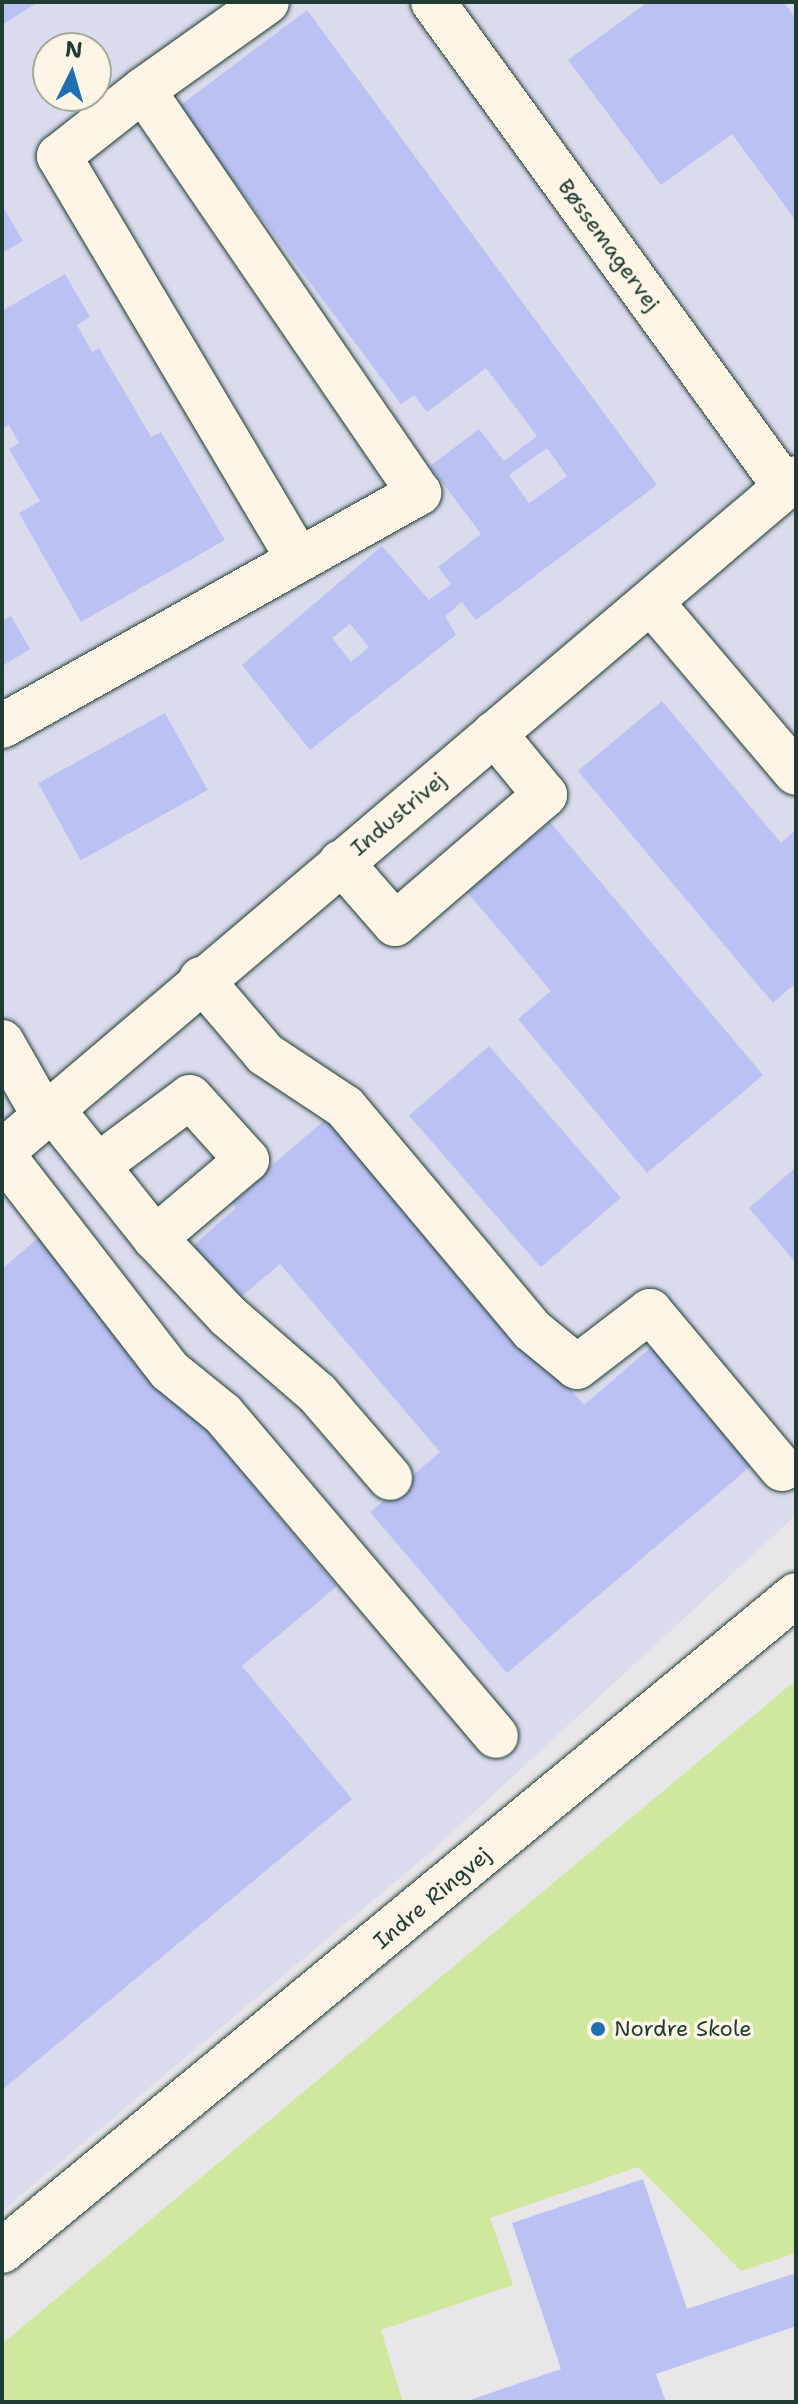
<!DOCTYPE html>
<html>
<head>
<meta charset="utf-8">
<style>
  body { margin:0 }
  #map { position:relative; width:798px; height:2404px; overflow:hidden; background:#e8e6e9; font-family:"Shantell Sans",sans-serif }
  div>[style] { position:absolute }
  .built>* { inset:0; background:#dadbec }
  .green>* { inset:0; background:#d0e89e }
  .building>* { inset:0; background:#bbc2f3; transform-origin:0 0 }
  .roads { filter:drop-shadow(0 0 2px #1f3d34) drop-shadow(0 0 2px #1f3d34) }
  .minor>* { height:44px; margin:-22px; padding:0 22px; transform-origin:22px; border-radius:22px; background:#fcf5e5 }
  .dots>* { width:22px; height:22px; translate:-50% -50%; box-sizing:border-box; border:4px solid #fcf5e5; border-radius:50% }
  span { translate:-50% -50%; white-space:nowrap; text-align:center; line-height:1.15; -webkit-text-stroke:7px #fcf5e5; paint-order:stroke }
  .street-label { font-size:22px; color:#1f3d34 }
  .poi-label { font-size:22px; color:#1f3d34 }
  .left { translate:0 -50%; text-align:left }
  .frame { position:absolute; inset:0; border:4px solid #1f3d34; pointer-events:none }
  .north { position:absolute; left:32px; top:32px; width:80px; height:80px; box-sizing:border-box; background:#fcf5e5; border:2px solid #a4ab9e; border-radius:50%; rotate:5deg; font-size:22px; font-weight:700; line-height:32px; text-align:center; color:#1f3d34 }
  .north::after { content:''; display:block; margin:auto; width:28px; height:36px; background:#1f6fb2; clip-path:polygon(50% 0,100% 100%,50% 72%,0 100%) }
</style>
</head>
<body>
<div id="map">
  <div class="built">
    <i style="clip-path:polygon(evenodd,2px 2px,796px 2px,796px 1515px,432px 1851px,2px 2211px,2px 2px,48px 48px,96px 48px,96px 96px,48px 96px,48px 48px)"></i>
  </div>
  <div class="green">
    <i style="clip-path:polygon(796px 1680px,796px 2253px,741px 2271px,638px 2167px,490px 2218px,513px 2285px,381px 2330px,403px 2402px,2px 2402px,2px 2344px)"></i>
  </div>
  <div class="building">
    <i style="clip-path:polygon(2px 2px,38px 2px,2px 25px)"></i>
    <i style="clip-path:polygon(648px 2px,784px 2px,796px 19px,796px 221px,732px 134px,661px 185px,568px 60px)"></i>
    <i style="clip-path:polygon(evenodd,307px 10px,657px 485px,476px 620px,462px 602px,445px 616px,456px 635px,310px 750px,242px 665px,382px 546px,429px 600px,451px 584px,438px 567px,481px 534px,430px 466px,479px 429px,504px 461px,537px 436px,486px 368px,427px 412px,414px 395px,401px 404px,178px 107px,307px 10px,547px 448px,567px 476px,529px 503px,509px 475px,547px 448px,307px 10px,350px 624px,369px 647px,351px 662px,332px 638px,350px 624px)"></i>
    <i style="clip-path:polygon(2px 205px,23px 241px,2px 253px)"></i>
    <i style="clip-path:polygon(65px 274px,90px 317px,77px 325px,92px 352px,99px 348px,151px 437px,161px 432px,225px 540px,81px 622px,19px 513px,40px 501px,9px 449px,19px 443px,9px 425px,2px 429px,2px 311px)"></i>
    <i style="clip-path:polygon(11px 616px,30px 649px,2px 666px,2px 621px)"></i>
    <i style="clip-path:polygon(662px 701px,781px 843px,796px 830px,796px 983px,773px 1003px,578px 771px)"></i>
    <i style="left:165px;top:713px;width:88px;height:145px;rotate:61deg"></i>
    <i style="clip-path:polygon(550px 822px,763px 1075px,647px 1173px,518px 1019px,551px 991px,467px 892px)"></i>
    <i style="left:489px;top:1046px;width:201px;height:106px;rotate:49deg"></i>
    <i style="clip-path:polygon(334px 1112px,584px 1405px,657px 1342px,758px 1460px,507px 1673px,370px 1512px,440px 1452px,280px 1264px,236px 1301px,190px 1248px,236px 1208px,230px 1201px)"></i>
    <i style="clip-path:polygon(796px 1167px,796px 1263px,749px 1208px)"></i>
    <i style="clip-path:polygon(43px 1234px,337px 1586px,242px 1666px,352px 1799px,2px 2090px,2px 1269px)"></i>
    <i style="clip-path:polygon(643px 2179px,687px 2309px,796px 2273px,796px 2326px,656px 2374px,666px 2402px,464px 2402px,561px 2369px,512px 2223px)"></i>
  </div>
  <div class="roads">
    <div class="minor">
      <i style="left:433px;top:2px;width:599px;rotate:54.03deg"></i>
      <i style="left:143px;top:90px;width:107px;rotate:141.8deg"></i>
      <i style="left:59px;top:156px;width:466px;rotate:59.3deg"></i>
      <i style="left:651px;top:602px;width:224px;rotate:49.7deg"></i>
      <i style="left:2px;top:726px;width:478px;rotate:-29.2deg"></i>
      <i style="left:419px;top:493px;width:488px;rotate:-124.4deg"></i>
      <i style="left:143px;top:90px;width:152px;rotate:-35.4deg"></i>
      <i style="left:341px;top:862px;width:82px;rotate:48.9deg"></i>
      <i style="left:395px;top:924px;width:198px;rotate:-40.7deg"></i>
      <i style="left:545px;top:795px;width:80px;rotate:-129.4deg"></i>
      <i style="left:201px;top:979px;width:99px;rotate:49.5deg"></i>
      <i style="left:265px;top:1054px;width:96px;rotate:33.5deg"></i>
      <i style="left:345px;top:1107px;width:291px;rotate:50deg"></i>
      <i style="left:532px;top:1330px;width:58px;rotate:39.4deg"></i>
      <i style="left:577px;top:1367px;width:92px;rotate:-37.5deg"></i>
      <i style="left:650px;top:1311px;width:206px;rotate:50.1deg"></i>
      <i style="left:2px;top:1042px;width:85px;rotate:60.4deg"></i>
      <i style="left:52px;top:1109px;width:165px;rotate:51.4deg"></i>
      <i style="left:155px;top:1238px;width:107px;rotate:46.9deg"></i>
      <i style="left:228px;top:1316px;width:118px;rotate:40.9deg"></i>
      <i style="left:317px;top:1393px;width:112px;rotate:49.3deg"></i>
      <i style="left:2px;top:1152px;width:1041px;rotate:-40.33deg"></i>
      <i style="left:116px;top:1152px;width:92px;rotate:-36.6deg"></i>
      <i style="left:190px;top:1097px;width:85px;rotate:47.9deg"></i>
      <i style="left:247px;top:1160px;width:121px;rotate:139.7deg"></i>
      <i style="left:2px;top:1154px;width:274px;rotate:52.3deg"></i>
      <i style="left:170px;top:1371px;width:68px;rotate:39.1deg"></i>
      <i style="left:223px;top:1414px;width:422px;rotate:49.7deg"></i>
      <i style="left:2px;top:2251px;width:1030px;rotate:-39.56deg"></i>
    </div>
  </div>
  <div class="dots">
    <i style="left:598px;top:2029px;background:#1f6fb2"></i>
  </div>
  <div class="street-label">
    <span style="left:609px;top:245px;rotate:54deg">Bøssemagervej</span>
    <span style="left:398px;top:814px;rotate:-40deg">Industrivej</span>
    <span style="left:432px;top:1898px;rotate:-40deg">Indre Ringvej</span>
  </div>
  <div class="poi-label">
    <span class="left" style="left:614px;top:2029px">Nordre Skole</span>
  </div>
  <div class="frame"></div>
  <div class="north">N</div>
</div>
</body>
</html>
